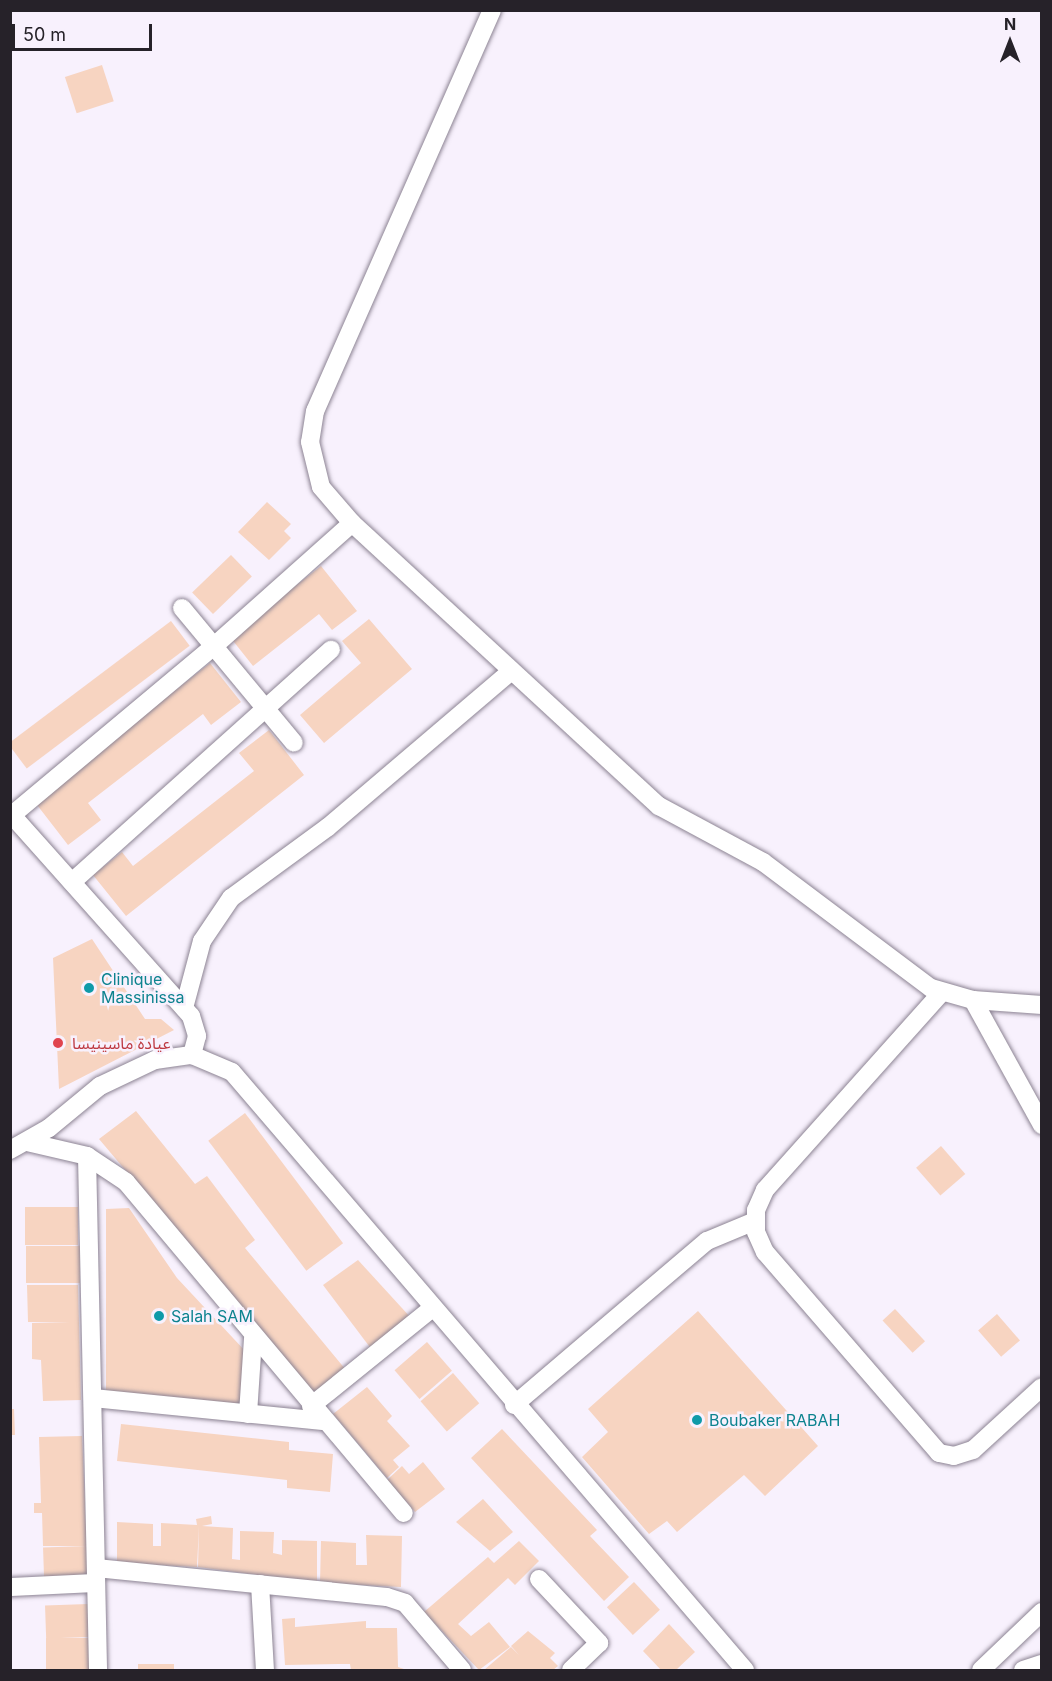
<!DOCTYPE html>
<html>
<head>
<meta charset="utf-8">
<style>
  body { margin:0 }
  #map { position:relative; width:1052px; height:1681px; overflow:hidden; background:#f8f1fd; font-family:Inter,"Noto Sans Arabic",sans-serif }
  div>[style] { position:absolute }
  .building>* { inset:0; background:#f7d4c1; transform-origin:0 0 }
  .roads { filter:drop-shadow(0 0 2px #8c8393) drop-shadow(0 0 2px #8c8393) }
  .minor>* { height:18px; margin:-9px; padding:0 9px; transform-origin:9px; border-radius:9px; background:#fff }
  .dots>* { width:16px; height:16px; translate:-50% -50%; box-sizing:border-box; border:3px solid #f8f1fd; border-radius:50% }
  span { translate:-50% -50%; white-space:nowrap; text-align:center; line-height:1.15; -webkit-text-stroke:5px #f8f1fd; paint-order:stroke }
  .culture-label { font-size:16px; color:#0d838f }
  .left { translate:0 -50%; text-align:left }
  .health-label { font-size:16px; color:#be3a42 }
  .frame { position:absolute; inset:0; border:12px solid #262229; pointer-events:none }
  .north { position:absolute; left:980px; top:12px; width:60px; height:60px; -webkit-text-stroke:4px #f8f1fd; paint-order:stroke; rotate:0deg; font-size:16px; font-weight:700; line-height:24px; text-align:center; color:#262229 }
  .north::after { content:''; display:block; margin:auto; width:21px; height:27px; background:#262229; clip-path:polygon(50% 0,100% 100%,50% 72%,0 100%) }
  .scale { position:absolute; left:12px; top:24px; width:140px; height:27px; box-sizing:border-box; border:3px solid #262229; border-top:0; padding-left:8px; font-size:18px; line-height:21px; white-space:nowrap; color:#262229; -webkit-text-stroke:4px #f8f1fd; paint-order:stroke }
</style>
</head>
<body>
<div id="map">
  <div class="building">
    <i style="left:102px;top:65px;width:38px;height:39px;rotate:72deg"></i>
    <i style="clip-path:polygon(267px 502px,291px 524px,284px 531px,291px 538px,269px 560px,238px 532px)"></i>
    <i style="left:231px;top:555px;width:30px;height:54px;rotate:46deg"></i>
    <i style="clip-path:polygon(321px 566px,357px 611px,332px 630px,319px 614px,253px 666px,230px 637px)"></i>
    <i style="clip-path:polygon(369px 619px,412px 669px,324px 743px,300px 715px,361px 663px,342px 641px)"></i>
    <i style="left:171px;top:621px;width:31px;height:204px;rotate:53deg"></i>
    <i style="clip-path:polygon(210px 663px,241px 702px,211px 725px,203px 714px,88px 803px,101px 820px,68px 845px,34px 801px)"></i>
    <i style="clip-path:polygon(269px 730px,304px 775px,126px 916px,93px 875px,122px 852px,133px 866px,254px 771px,239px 753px)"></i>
    <i style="clip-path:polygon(92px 939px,145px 1019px,161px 1019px,174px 1030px,59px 1089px,53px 958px)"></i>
    <i style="clip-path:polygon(136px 1111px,195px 1184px,207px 1176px,255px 1240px,245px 1248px,346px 1370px,316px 1396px,99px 1139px)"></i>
    <i style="left:245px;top:1113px;width:163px;height:46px;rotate:53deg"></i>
    <i style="left:941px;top:1146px;width:37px;height:33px;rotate:49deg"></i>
    <i style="left:25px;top:1207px;width:53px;height:38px"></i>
    <i style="clip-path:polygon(129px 1208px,177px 1278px,247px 1353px,244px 1409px,106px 1396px,106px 1209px)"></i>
    <i style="left:26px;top:1246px;width:54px;height:37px"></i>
    <i style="clip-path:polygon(358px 1260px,412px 1319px,372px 1350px,323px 1285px)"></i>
    <i style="clip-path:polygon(27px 1285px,78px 1285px,81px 1400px,43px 1401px,41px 1360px,32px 1359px,32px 1323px,70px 1322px,28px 1322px)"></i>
    <i style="left:895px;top:1309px;width:44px;height:17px;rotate:47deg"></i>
    <i style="clip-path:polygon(698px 1311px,818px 1446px,765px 1496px,744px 1475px,677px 1532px,667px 1521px,649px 1534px,582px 1457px,608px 1432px,588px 1409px)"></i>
    <i style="left:997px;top:1314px;width:35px;height:25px;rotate:49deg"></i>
    <i style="left:427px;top:1342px;width:38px;height:43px;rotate:49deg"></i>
    <i style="left:453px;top:1373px;width:40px;height:43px;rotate:49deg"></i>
    <i style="clip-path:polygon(367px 1387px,392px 1416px,387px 1421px,410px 1446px,393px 1460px,399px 1467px,387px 1478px,333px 1414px)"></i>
    <i style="clip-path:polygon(10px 1409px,14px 1409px,15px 1435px,10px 1435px)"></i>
    <i style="clip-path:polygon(121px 1424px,289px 1442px,289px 1450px,333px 1454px,330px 1492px,287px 1488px,287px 1480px,117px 1461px)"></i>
    <i style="clip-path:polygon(502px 1429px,597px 1530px,590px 1536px,629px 1577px,604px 1601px,471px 1458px)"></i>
    <i style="clip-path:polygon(82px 1436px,87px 1546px,43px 1546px,42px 1513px,34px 1513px,34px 1503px,41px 1503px,39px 1437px)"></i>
    <i style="clip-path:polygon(423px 1462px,445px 1489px,415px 1512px,387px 1480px,402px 1466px,409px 1474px)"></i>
    <i style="clip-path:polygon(483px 1499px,513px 1532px,490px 1551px,456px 1522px)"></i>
    <i style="clip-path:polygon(211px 1516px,212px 1524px,202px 1526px,233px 1528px,232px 1559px,240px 1560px,240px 1531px,274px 1532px,273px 1553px,282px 1555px,282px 1540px,317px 1541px,317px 1583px,198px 1567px,199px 1526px,197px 1567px,117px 1563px,117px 1522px,153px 1524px,153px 1546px,161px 1546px,161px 1523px,197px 1525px,196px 1519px)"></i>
    <i style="clip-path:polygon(366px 1535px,402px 1536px,401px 1587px,320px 1583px,321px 1541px,356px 1543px,356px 1565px,367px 1565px)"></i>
    <i style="clip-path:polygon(519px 1541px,539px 1561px,515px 1585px,508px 1578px,458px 1624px,471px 1636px,489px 1622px,510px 1647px,479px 1670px,424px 1612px,488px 1557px,494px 1563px)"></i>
    <i style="left:87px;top:1546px;width:33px;height:44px;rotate:88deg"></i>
    <i style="left:634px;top:1582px;width:38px;height:37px;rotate:47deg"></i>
    <i style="left:88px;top:1604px;width:33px;height:43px;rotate:88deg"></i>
    <i style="clip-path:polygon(295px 1618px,295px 1627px,366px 1621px,366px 1628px,397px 1628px,398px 1667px,407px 1670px,351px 1670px,350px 1664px,339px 1664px,285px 1665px,282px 1619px)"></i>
    <i style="clip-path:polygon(669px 1624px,695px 1652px,676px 1670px,661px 1670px,643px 1651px)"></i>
    <i style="clip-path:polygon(528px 1631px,555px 1653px,550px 1658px,558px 1666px,553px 1670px,484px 1670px,511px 1647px,519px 1655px,511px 1646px)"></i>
    <i style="left:90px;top:1638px;width:32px;height:44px;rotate:90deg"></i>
    <i style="left:138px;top:1664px;width:36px;height:6px"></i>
  </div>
  <div class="roads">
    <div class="minor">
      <i style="left:492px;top:10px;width:438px;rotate:113.8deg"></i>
      <i style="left:315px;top:411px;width:31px;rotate:99deg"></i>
      <i style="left:310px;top:442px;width:46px;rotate:76.3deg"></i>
      <i style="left:321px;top:487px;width:48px;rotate:49.3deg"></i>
      <i style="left:352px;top:523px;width:418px;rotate:42.7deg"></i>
      <i style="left:659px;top:806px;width:118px;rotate:28.3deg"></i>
      <i style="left:763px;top:862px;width:210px;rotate:36.9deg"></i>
      <i style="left:931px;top:988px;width:44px;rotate:15.9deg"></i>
      <i style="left:973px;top:1000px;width:69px;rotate:4.1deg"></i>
      <i style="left:182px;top:608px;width:175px;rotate:50.3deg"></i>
      <i style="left:10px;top:813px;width:272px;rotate:48.3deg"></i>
      <i style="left:191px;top:1016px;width:21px;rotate:73deg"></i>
      <i style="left:197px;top:1036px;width:20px;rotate:105deg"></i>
      <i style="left:12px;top:815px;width:262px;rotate:-39.9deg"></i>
      <i style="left:213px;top:647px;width:186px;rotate:-41.7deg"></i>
      <i style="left:72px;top:882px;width:348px;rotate:-41.9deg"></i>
      <i style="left:942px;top:992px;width:266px;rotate:131.8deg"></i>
      <i style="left:765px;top:1190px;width:22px;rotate:114deg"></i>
      <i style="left:756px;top:1210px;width:22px;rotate:90deg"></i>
      <i style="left:756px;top:1232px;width:22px;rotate:66deg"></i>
      <i style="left:765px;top:1252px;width:266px;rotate:49.1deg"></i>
      <i style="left:939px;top:1453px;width:15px;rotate:11deg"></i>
      <i style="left:954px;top:1456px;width:20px;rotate:-18deg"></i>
      <i style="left:973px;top:1450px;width:93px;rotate:-42.4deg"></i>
      <i style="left:973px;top:1000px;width:143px;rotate:61.1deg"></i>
      <i style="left:184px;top:1008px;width:69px;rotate:-75deg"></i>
      <i style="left:202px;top:941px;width:52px;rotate:-56deg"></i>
      <i style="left:231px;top:898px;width:120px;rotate:-36.2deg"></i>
      <i style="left:328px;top:827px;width:240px;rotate:-40.4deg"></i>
      <i style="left:27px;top:1142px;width:62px;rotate:13.1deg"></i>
      <i style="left:87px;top:1156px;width:47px;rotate:33.7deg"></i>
      <i style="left:126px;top:1182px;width:432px;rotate:50deg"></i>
      <i style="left:10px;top:1150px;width:45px;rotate:-29.4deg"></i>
      <i style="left:49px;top:1128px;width:66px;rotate:-39.5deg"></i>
      <i style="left:100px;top:1086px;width:61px;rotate:-25.3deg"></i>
      <i style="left:155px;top:1060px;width:37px;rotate:-8deg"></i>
      <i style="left:192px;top:1055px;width:43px;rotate:23deg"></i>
      <i style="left:232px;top:1072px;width:788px;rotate:49.38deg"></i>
      <i style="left:87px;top:1156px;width:514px;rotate:88.77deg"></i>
      <i style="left:93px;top:1398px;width:231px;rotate:5.7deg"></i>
      <i style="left:514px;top:1405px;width:253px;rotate:-40.4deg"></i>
      <i style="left:707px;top:1241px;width:52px;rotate:-22.6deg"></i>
      <i style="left:311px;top:1406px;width:154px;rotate:-38.9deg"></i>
      <i style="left:248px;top:1414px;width:76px;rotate:-86.2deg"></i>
      <i style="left:96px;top:1568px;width:292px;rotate:5.7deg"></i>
      <i style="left:387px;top:1597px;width:19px;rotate:18deg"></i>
      <i style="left:405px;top:1603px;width:88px;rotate:49.6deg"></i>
      <i style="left:539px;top:1579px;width:88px;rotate:46.8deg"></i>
      <i style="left:599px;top:1643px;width:39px;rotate:136deg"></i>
      <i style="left:260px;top:1584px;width:86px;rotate:86.7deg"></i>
      <i style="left:10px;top:1587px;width:86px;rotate:-2.7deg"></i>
      <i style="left:981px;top:1670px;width:84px;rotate:-43.6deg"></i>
      <i style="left:1023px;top:1670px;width:20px;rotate:-18deg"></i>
    </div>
  </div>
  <div class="dots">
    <i style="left:89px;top:988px;background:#0f9aa8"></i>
    <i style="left:58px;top:1043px;background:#e0444e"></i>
    <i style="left:159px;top:1316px;background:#0f9aa8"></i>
    <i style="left:697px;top:1420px;background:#0f9aa8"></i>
  </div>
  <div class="culture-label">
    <span class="left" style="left:101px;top:988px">Clinique<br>Massinissa</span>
    <span class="left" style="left:171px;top:1316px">Salah SAM</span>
    <span class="left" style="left:709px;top:1420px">Boubaker RABAH</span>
  </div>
  <div class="health-label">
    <span class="left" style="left:72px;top:1043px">عيادة ماسينيسا</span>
  </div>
  <div class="frame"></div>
  <div class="north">N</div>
  <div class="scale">50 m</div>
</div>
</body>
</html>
